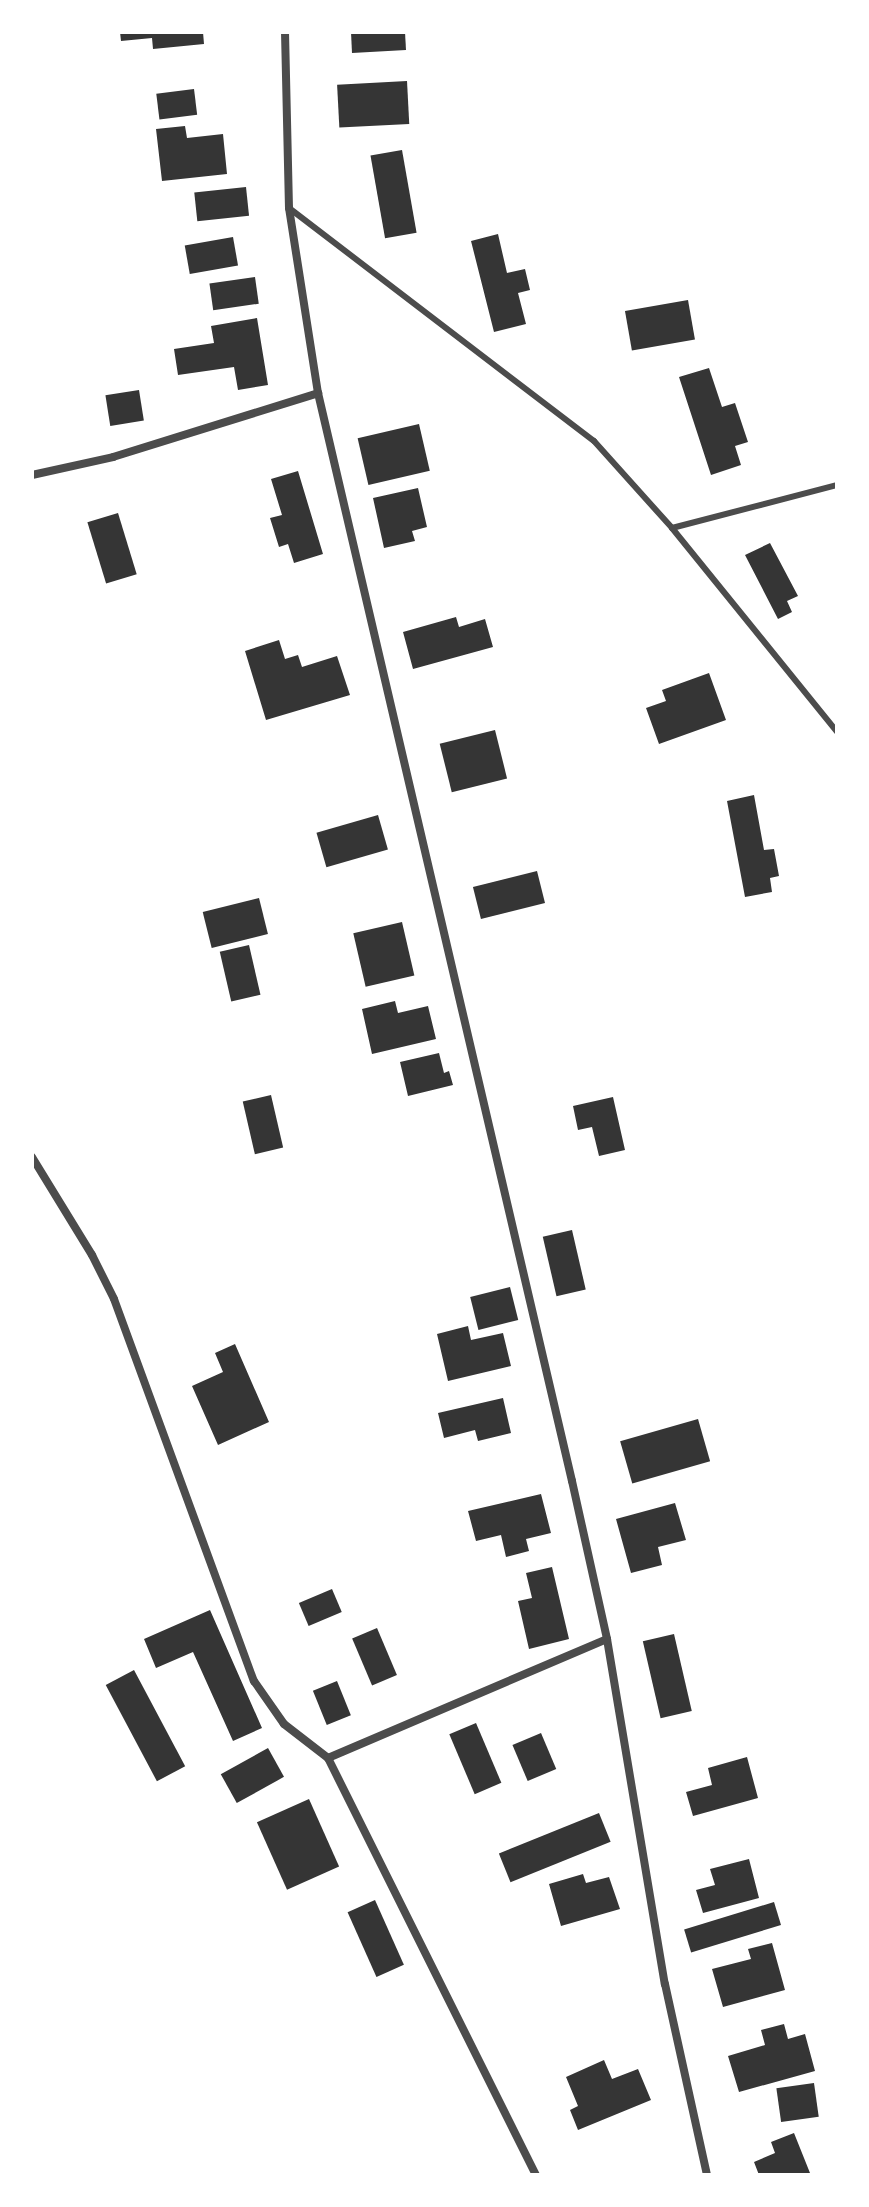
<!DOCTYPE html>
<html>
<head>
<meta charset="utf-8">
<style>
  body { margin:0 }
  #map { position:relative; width:869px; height:2207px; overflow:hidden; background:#fff; font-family:"Noto Sans",sans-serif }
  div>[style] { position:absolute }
  .building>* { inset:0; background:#353535; transform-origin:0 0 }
  .service>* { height:6px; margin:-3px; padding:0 3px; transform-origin:3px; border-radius:3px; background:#4c4c4c }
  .minor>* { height:8px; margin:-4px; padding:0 4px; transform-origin:4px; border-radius:4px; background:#4c4c4c }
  span { translate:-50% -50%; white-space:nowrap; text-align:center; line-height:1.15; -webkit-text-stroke:6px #fff; paint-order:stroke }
  .frame { position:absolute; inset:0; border:34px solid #fff; pointer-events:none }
</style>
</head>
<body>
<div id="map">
  <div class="building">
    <i style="clip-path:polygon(120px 32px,203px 32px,204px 44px,153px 49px,152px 38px,121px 41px)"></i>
    <i style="clip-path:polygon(351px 32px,405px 32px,406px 50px,352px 53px)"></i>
    <i style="left:407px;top:81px;width:43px;height:70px;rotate:87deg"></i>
    <i style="left:194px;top:89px;width:26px;height:38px;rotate:83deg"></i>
    <i style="clip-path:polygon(185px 126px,187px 138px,223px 134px,227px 174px,162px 181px,156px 129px)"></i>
    <i style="left:402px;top:150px;width:84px;height:32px;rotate:80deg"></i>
    <i style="left:246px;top:187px;width:29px;height:52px;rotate:84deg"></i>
    <i style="clip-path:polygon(498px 234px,507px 273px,525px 269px,530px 290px,518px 293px,526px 324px,494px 332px,471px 241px)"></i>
    <i style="left:233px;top:237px;width:29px;height:49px;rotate:80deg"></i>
    <i style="left:255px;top:277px;width:27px;height:46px;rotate:82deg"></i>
    <i style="left:688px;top:300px;width:40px;height:64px;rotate:80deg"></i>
    <i style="clip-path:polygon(257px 318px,268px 385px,238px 390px,234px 367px,178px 375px,174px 349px,214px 343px,211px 326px)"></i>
    <i style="clip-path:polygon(709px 368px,722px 407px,735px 403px,748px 442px,735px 446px,741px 465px,711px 475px,679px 377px)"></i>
    <i style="left:139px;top:390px;width:31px;height:34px;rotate:81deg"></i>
    <i style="left:419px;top:424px;width:48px;height:63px;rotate:77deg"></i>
    <i style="clip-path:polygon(298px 471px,323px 554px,294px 563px,288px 544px,279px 547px,270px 518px,282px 515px,271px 479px)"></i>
    <i style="clip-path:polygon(418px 488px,427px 527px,412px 531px,415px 541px,384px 548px,373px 498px)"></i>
    <i style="left:118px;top:513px;width:64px;height:32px;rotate:73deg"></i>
    <i style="clip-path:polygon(770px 543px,798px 596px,787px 601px,792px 612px,778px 619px,745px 555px)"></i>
    <i style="clip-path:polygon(456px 617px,459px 627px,485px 619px,493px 647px,413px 669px,403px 632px)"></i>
    <i style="clip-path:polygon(279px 640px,285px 659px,298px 655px,302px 667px,337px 656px,350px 695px,266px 720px,245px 651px)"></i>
    <i style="clip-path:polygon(709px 673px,726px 720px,659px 744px,646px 708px,666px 701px,662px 690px)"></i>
    <i style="left:495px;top:730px;width:50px;height:57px;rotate:76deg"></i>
    <i style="clip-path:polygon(754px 795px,764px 850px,774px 849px,779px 876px,770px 878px,772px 892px,745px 897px,727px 801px)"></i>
    <i style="left:378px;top:815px;width:36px;height:64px;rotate:74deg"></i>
    <i style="left:537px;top:871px;width:33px;height:66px;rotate:76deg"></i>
    <i style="left:259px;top:898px;width:37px;height:58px;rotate:76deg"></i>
    <i style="left:402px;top:922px;width:55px;height:50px;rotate:77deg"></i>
    <i style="left:249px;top:945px;width:51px;height:30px;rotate:77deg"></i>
    <i style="clip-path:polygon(395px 1001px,398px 1013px,428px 1006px,436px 1039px,372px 1054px,362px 1009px)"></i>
    <i style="clip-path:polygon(439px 1053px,444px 1073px,449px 1071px,453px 1085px,408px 1096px,400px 1062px)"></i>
    <i style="left:271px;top:1095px;width:54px;height:29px;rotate:77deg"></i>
    <i style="clip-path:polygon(613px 1097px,625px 1150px,599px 1156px,592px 1127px,578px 1130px,573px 1106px)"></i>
    <i style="left:572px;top:1230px;width:61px;height:30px;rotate:77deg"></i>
    <i style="left:510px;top:1287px;width:34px;height:41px;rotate:76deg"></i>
    <i style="clip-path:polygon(468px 1326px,471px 1340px,503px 1333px,511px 1366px,448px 1381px,437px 1334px)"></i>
    <i style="clip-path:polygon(235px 1344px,269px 1422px,218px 1445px,192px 1386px,223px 1372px,215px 1353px)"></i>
    <i style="clip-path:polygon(503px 1398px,511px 1433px,478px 1441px,475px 1430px,444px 1438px,438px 1413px)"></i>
    <i style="left:698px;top:1419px;width:44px;height:81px;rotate:74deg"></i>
    <i style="clip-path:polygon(541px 1494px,551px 1533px,526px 1539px,529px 1551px,506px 1557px,501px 1535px,476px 1541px,468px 1511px)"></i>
    <i style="clip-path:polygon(675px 1503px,686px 1540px,658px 1547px,662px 1565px,631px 1573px,616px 1519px)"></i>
    <i style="clip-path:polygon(552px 1567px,569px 1639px,529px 1649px,518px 1601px,532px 1598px,526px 1573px)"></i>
    <i style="left:332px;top:1589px;width:25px;height:36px;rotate:67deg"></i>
    <i style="clip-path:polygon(210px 1610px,262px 1728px,233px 1741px,193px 1652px,156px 1668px,144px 1639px)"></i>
    <i style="left:377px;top:1628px;width:51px;height:27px;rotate:67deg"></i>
    <i style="left:674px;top:1634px;width:79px;height:32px;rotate:77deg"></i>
    <i style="left:134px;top:1670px;width:109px;height:32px;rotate:62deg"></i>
    <i style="left:337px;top:1681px;width:37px;height:26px;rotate:68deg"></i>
    <i style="left:476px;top:1723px;width:65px;height:29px;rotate:67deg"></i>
    <i style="left:541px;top:1733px;width:39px;height:31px;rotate:67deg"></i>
    <i style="left:268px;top:1748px;width:33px;height:54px;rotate:61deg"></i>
    <i style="clip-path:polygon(747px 1757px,758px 1798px,693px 1816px,686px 1792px,712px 1785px,708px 1768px)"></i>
    <i style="left:309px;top:1799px;width:74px;height:57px;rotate:66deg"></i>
    <i style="left:599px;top:1813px;width:31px;height:108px;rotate:68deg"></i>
    <i style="clip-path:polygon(749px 1859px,759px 1898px,703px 1913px,696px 1890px,715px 1885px,710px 1869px)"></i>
    <i style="clip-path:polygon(583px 1874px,586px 1883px,609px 1877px,620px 1909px,561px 1926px,549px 1884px)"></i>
    <i style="left:375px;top:1900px;width:71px;height:30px;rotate:66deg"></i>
    <i style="left:774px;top:1902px;width:24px;height:94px;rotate:73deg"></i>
    <i style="clip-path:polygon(772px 1943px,785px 1990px,723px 2007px,712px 1969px,751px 1959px,748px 1949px)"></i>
    <i style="clip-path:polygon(784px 2024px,788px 2039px,805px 2034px,815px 2071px,739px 2092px,728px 2056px,765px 2045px,761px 2030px)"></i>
    <i style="clip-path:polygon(604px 2060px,612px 2079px,638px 2069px,651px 2100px,578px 2130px,570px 2110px,578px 2106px,566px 2077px)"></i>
    <i style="left:814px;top:2083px;width:34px;height:38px;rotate:82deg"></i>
    <i style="clip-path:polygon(794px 2133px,810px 2173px,759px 2175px,754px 2162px,775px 2153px,771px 2142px)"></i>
  </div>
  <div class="service">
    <i style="left:289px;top:208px;width:384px;rotate:37.4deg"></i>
    <i style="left:594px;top:441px;width:117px;rotate:48.1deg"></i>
    <i style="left:672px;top:528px;width:262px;rotate:51deg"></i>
    <i style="left:672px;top:528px;width:171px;rotate:-14.6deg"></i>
  </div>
  <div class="minor">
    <i style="left:285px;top:32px;width:176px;rotate:88.7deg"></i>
    <i style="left:289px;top:208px;width:187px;rotate:81.1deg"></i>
    <i style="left:318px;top:393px;width:1117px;rotate:76.86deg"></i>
    <i style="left:572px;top:1481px;width:162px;rotate:77.5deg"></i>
    <i style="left:607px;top:1639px;width:350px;rotate:80.5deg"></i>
    <i style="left:665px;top:1984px;width:196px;rotate:77.6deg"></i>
    <i style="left:32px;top:475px;width:83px;rotate:-12.5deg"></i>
    <i style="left:113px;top:457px;width:215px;rotate:-17.3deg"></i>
    <i style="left:32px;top:1157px;width:115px;rotate:58.5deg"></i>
    <i style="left:92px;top:1255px;width:49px;rotate:63.4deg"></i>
    <i style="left:114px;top:1299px;width:407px;rotate:69.9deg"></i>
    <i style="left:254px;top:1681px;width:52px;rotate:55.1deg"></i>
    <i style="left:284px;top:1724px;width:56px;rotate:37.7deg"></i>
    <i style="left:328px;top:1758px;width:466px;rotate:63.5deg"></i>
    <i style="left:328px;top:1758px;width:303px;rotate:-23.1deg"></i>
  </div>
  <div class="frame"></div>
</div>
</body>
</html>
